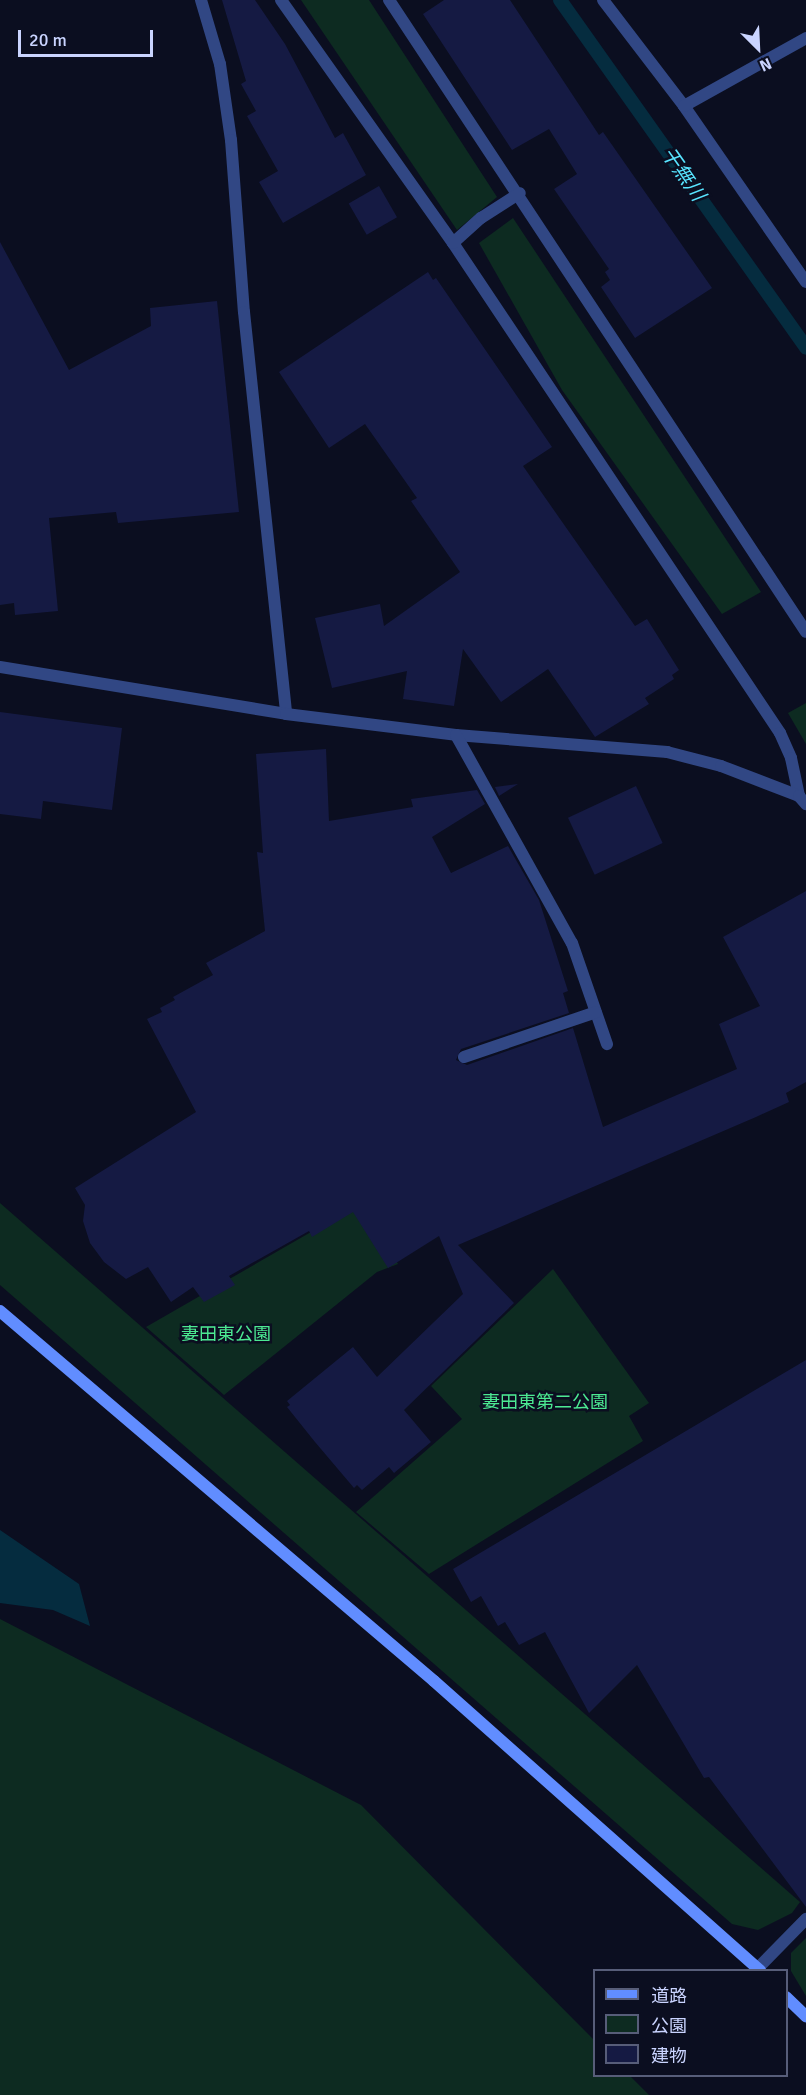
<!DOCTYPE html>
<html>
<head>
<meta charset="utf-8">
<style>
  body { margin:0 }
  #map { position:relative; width:806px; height:2095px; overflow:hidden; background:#0b0e20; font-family:Signika,"Noto Sans JP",sans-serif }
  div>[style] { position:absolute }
  .green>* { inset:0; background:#0d2b21 }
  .water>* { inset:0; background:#052c3f }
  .stream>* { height:14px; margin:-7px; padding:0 7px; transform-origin:7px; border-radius:7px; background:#052c3f }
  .building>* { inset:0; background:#151a43; transform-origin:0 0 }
  .street>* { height:12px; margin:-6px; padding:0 6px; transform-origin:6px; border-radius:6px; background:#314784 }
  .secondary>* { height:12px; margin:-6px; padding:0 6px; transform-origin:6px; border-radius:6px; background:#618dff }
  span { translate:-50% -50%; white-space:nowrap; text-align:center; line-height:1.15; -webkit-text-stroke:5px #0b0e20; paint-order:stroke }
  .park-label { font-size:18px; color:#4ce992 }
  .water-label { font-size:20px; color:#58e4ff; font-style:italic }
  .legend { position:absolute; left:593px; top:1969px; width:195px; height:108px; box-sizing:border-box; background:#0b0e20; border:2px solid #575d79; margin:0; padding:8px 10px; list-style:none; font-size:18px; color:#cad4ff }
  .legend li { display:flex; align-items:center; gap:12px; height:30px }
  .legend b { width:30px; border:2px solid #575d79 }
  .north { position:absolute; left:728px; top:18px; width:60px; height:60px; -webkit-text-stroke:4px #0b0e20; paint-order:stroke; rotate:156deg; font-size:16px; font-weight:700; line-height:24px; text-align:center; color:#cad4ff }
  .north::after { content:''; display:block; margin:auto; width:21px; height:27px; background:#cad4ff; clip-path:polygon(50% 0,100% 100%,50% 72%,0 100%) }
  .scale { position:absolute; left:18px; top:30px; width:135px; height:27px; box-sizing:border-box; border:3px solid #cad4ff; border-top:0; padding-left:8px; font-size:18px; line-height:21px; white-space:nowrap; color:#cad4ff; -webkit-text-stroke:4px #0b0e20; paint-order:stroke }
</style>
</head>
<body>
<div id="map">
  <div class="green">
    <i style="clip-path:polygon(301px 0,369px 0,497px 197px,457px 230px)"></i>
    <i style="clip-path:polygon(513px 218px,761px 592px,722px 614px,562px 390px,479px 243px)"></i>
    <i style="clip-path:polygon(806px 703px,806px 744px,788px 713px)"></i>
    <i style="clip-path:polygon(365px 1201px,398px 1264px,377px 1272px,224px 1395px,146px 1327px)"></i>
    <i style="clip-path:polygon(0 1203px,800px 1902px,792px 1913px,758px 1930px,732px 1924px,0 1285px)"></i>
    <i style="clip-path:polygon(553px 1269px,649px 1403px,629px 1416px,643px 1441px,429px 1574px,356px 1512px,462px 1419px,431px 1386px)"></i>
    <i style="clip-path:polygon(0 1619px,361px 1805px,594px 2040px,594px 2076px,630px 2076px,649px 2095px,0 2095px)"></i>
    <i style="clip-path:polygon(806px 1938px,806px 1996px,791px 1971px,791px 1953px)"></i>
  </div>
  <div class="water">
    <i style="clip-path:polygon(0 1530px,79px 1584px,90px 1626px,53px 1610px,0 1603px)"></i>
  </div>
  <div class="stream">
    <i style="left:560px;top:0;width:426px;rotate:54.7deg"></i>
  </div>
  <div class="building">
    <i style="clip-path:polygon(222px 0,255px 0,285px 44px,335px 138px,343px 133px,366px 175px,283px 223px,259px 182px,278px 171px,247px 116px,256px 111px,241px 84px,246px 81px)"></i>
    <i style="clip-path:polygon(444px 0,510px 0,599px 135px,603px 132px,712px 288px,635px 338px,601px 287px,610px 280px,605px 272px,609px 269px,554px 189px,577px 174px,549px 129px,512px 150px,423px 14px)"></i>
    <i style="left:379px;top:186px;width:36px;height:35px;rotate:60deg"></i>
    <i style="clip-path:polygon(0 242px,69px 370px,151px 326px,150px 308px,217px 301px,239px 512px,118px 523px,116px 512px,49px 518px,58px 611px,15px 615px,14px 603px,0 605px)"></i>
    <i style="clip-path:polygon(428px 272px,433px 280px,436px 278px,552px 447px,523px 466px,635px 626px,647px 619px,679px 670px,672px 675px,674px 679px,645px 698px,649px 704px,595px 737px,548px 669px,501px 702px,463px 649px,454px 706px,403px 699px,407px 671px,332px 688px,315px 618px,380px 604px,384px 626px,460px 572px,411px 501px,417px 498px,365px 424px,329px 448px,279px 372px)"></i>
    <i style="clip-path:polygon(0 712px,122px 728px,112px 810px,43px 801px,41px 819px,0 814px)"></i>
    <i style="clip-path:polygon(326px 749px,329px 821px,413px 807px,411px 799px,477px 790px,485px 804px,432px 837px,451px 873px,508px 846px,539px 900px,568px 991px,563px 993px,569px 1013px,461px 1049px,456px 1060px,467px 1065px,573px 1028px,603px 1127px,737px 1069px,719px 1024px,760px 1006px,723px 937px,806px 891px,806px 1082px,786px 1093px,789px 1102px,756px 1117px,458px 1245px,514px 1303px,404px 1410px,431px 1442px,394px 1473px,389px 1467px,362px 1490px,357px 1485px,354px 1488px,315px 1442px,287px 1407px,290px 1405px,287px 1401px,353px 1347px,377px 1377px,463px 1294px,439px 1236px,388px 1268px,353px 1212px,312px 1237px,309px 1231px,229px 1276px,235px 1285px,204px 1302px,193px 1287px,171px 1302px,148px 1267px,126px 1279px,104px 1262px,90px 1243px,83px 1221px,85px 1205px,75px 1188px,196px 1112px,147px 1019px,162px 1012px,160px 1008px,175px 1000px,173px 997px,213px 975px,206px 963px,265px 931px,257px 852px,263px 853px,256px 754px)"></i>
    <i style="clip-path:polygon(518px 784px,499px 796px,495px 787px)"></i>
    <i style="left:636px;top:786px;width:63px;height:75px;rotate:65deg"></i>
    <i style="clip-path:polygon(806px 1360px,806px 1907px,709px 1777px,704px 1778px,637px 1665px,589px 1713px,545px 1632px,519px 1645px,505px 1622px,498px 1626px,481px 1596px,471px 1602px,453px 1569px)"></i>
  </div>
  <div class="street">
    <i style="left:201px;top:0;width:67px;rotate:73.5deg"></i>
    <i style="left:220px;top:64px;width:77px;rotate:81.8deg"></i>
    <i style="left:231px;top:140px;width:172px;rotate:85.7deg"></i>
    <i style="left:244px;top:312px;width:404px;rotate:84deg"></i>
    <i style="left:281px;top:0;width:298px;rotate:54.7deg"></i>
    <i style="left:453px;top:243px;width:589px;rotate:56.28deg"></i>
    <i style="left:780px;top:733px;width:27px;rotate:66deg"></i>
    <i style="left:791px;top:758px;width:39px;rotate:78deg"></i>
    <i style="left:389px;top:0;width:757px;rotate:56.58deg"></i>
    <i style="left:603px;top:0;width:133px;rotate:52.6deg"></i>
    <i style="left:684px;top:106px;width:214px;rotate:55.3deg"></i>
    <i style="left:684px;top:106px;width:140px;rotate:-29.1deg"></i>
    <i style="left:453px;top:243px;width:38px;rotate:-42deg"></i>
    <i style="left:481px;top:218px;width:46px;rotate:-32.7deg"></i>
    <i style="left:0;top:667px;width:290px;rotate:9.3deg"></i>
    <i style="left:286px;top:714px;width:171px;rotate:7deg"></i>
    <i style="left:456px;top:735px;width:212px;rotate:4.6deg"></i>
    <i style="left:667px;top:752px;width:56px;rotate:14.5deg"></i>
    <i style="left:721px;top:766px;width:84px;rotate:21deg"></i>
    <i style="left:799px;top:796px;width:11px;rotate:49deg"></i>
    <i style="left:456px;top:735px;width:238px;rotate:60.9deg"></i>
    <i style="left:572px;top:943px;width:107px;rotate:70.9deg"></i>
    <i style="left:464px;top:1057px;width:139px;rotate:-18.8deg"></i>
    <i style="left:758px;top:1968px;width:69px;rotate:-45.6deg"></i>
  </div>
  <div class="secondary">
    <i style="left:0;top:1311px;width:570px;rotate:40.45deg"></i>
    <i style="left:434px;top:1681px;width:436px;rotate:41.6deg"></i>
    <i style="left:786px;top:1997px;width:28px;rotate:44deg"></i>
  </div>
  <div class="park-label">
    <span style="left:226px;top:1334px">妻田東公園</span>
    <span style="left:545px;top:1402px">妻田東第二公園</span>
  </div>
  <div class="water-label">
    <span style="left:683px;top:174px;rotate:55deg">干無川</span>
  </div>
  <ul class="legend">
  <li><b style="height:8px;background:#618dff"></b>道路</li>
  <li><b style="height:16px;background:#0d2b21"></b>公園</li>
  <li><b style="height:16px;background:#151a43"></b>建物</li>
  </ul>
  <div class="north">N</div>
  <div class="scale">20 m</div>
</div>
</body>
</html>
